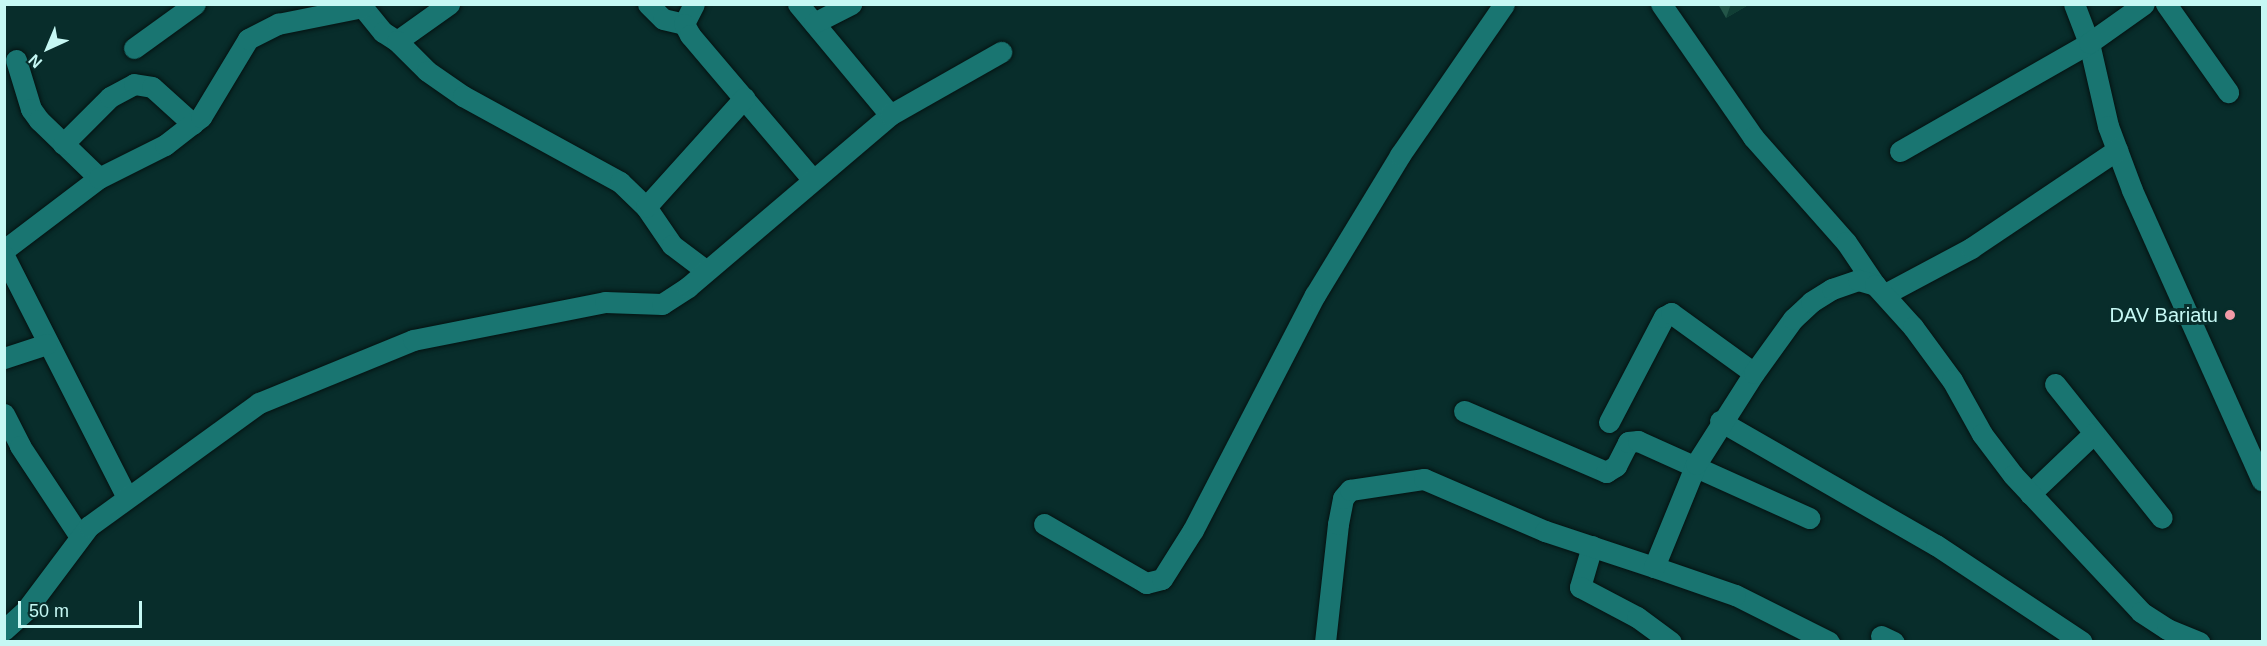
<!DOCTYPE html>
<html>
<head>
<meta charset="utf-8">
<style>
  body { margin:0 }
  #map { position:relative; width:2267px; height:646px; overflow:hidden; background:#082d2b; font-family:Helvetica,sans-serif }
  div>[style] { position:absolute }
  .roads { filter:drop-shadow(0 0 2px #051211) drop-shadow(0 0 2px #051211) }
  .minor>* { height:21px; margin:-10.5px; padding:0 10.5px; transform-origin:10.5px; border-radius:10.5px; background:#197571 }
  .wall>* { inset:0; background:#235548 }
  .shaded-wall>* { inset:0; background:#113e35 }
  .dots>* { width:16px; height:16px; translate:-50% -50%; box-sizing:border-box; border:3px solid #082d2b; border-radius:50% }
  span { translate:-50% -50%; white-space:nowrap; text-align:center; line-height:1.15; -webkit-text-stroke:6px #082d2b; paint-order:stroke }
  .poi-label { font-size:20px; color:#c6f8f4 }
  .right { translate:-100% -50%; text-align:right }
  .frame { position:absolute; inset:0; border:6px solid #c6f8f4; pointer-events:none }
  .north { position:absolute; left:18px; top:18px; width:60px; height:60px; -webkit-text-stroke:4px #082d2b; paint-order:stroke; rotate:224deg; font-size:16px; font-weight:700; line-height:24px; text-align:center; color:#c6f8f4 }
  .north::after { content:''; display:block; margin:auto; width:21px; height:27px; background:#c6f8f4; clip-path:polygon(50% 0,100% 100%,50% 72%,0 100%) }
  .scale { position:absolute; left:18px; top:601px; width:124px; height:27px; box-sizing:border-box; border:3px solid #c6f8f4; border-top:0; padding-left:8px; font-size:18px; line-height:21px; white-space:nowrap; color:#c6f8f4; -webkit-text-stroke:4px #082d2b; paint-order:stroke }
</style>
</head>
<body>
<div id="map">
  <div class="roads">
    <div class="minor">
      <i style="left:360px;top:4px;width:36px;rotate:51deg"></i>
      <i style="left:383px;top:32px;width:17px;rotate:33deg"></i>
      <i style="left:397px;top:41px;width:64px;rotate:-35.4deg"></i>
      <i style="left:648px;top:4px;width:21px;rotate:45deg"></i>
      <i style="left:663px;top:19px;width:22px;rotate:13deg"></i>
      <i style="left:694px;top:4px;width:22px;rotate:117deg"></i>
      <i style="left:684px;top:24px;width:13px;rotate:61deg"></i>
      <i style="left:690px;top:35px;width:190px;rotate:49.7deg"></i>
      <i style="left:798px;top:4px;width:144px;rotate:50.3deg"></i>
      <i style="left:1661px;top:4px;width:162px;rotate:55.3deg"></i>
      <i style="left:1753px;top:137px;width:140px;rotate:48.5deg"></i>
      <i style="left:1846px;top:242px;width:52px;rotate:56deg"></i>
      <i style="left:2074px;top:4px;width:42px;rotate:69deg"></i>
      <i style="left:2089px;top:43px;width:85px;rotate:77.1deg"></i>
      <i style="left:2108px;top:126px;width:68px;rotate:69.4deg"></i>
      <i style="left:2132px;top:190px;width:318px;rotate:65.9deg"></i>
      <i style="left:2166px;top:4px;width:108px;rotate:54.8deg"></i>
      <i style="left:814px;top:23px;width:42px;rotate:-27.2deg"></i>
      <i style="left:397px;top:41px;width:42px;rotate:45deg"></i>
      <i style="left:427px;top:71px;width:44px;rotate:34.8deg"></i>
      <i style="left:463px;top:96px;width:179px;rotate:28.7deg"></i>
      <i style="left:620px;top:182px;width:36px;rotate:44deg"></i>
      <i style="left:646px;top:207px;width:46px;rotate:55.6deg"></i>
      <i style="left:672px;top:245px;width:41px;rotate:37.1deg"></i>
      <i style="left:134px;top:48px;width:75px;rotate:-35.8deg"></i>
      <i style="left:16px;top:60px;width:51px;rotate:73deg"></i>
      <i style="left:31px;top:109px;width:14px;rotate:54deg"></i>
      <i style="left:39px;top:120px;width:83px;rotate:44deg"></i>
      <i style="left:63px;top:144px;width:66px;rotate:-45deg"></i>
      <i style="left:110px;top:97px;width:27px;rotate:-28deg"></i>
      <i style="left:134px;top:84px;width:18px;rotate:9deg"></i>
      <i style="left:152px;top:87px;width:55px;rotate:42.1deg"></i>
      <i style="left:1900px;top:151px;width:218px;rotate:-29.7deg"></i>
      <i style="left:2089px;top:43px;width:67px;rotate:-35.3deg"></i>
      <i style="left:646px;top:207px;width:147px;rotate:-48deg"></i>
      <i style="left:4px;top:250px;width:119px;rotate:-37.2deg"></i>
      <i style="left:99px;top:178px;width:74px;rotate:-26.6deg"></i>
      <i style="left:165px;top:145px;width:46px;rotate:-37.9deg"></i>
      <i style="left:201px;top:117px;width:91px;rotate:-58.9deg"></i>
      <i style="left:248px;top:39px;width:34px;rotate:-27deg"></i>
      <i style="left:278px;top:24px;width:86px;rotate:-11.4deg"></i>
      <i style="left:4px;top:256px;width:271px;rotate:63deg"></i>
      <i style="left:1885px;top:294px;width:98px;rotate:-28.1deg"></i>
      <i style="left:1971px;top:248px;width:176px;rotate:-33.9deg"></i>
      <i style="left:4px;top:358px;width:45px;rotate:-18deg"></i>
      <i style="left:2055px;top:384px;width:171px;rotate:51.4deg"></i>
      <i style="left:1464px;top:411px;width:155px;rotate:23.2deg"></i>
      <i style="left:1606px;top:472px;width:12px;rotate:-31deg"></i>
      <i style="left:1616px;top:466px;width:27px;rotate:-63deg"></i>
      <i style="left:1628px;top:442px;width:10px;rotate:-6deg"></i>
      <i style="left:1638px;top:441px;width:188px;rotate:24.2deg"></i>
      <i style="left:4px;top:414px;width:36px;rotate:63deg"></i>
      <i style="left:20px;top:446px;width:107px;rotate:56.5deg"></i>
      <i style="left:1720px;top:421px;width:249px;rotate:29.9deg"></i>
      <i style="left:1936px;top:545px;width:175px;rotate:33.6deg"></i>
      <i style="left:1609px;top:422px;width:119px;rotate:-62.4deg"></i>
      <i style="left:1664px;top:317px;width:8px;rotate:-30deg"></i>
      <i style="left:1671px;top:313px;width:102px;rotate:35.9deg"></i>
      <i style="left:2030px;top:494px;width:88px;rotate:-43.6deg"></i>
      <i style="left:1044px;top:524px;width:118px;rotate:30deg"></i>
      <i style="left:1146px;top:583px;width:16px;rotate:-14deg"></i>
      <i style="left:1162px;top:579px;width:58px;rotate:-57.7deg"></i>
      <i style="left:1193px;top:530px;width:265px;rotate:-62.6deg"></i>
      <i style="left:1315px;top:295px;width:164px;rotate:-58.7deg"></i>
      <i style="left:1400px;top:155px;width:183px;rotate:-55.4deg"></i>
      <i style="left:1592px;top:546px;width:43px;rotate:106.3deg"></i>
      <i style="left:1580px;top:587px;width:64px;rotate:27.8deg"></i>
      <i style="left:1637px;top:617px;width:42px;rotate:36.3deg"></i>
      <i style="left:4px;top:630px;width:30px;rotate:-42deg"></i>
      <i style="left:26px;top:610px;width:105px;rotate:-53.1deg"></i>
      <i style="left:89px;top:526px;width:210px;rotate:-35.9deg"></i>
      <i style="left:259px;top:403px;width:166px;rotate:-22.2deg"></i>
      <i style="left:413px;top:340px;width:196px;rotate:-11.2deg"></i>
      <i style="left:605px;top:302px;width:57px;rotate:2deg"></i>
      <i style="left:662px;top:304px;width:31px;rotate:-33deg"></i>
      <i style="left:688px;top:287px;width:265px;rotate:-40.4deg"></i>
      <i style="left:890px;top:115px;width:128px;rotate:-29.6deg"></i>
      <i style="left:1881px;top:636px;width:14px;rotate:25deg"></i>
      <i style="left:1325px;top:642px;width:119px;rotate:-83.7deg"></i>
      <i style="left:1338px;top:524px;width:26px;rotate:-79deg"></i>
      <i style="left:1343px;top:498px;width:11px;rotate:-49deg"></i>
      <i style="left:1350px;top:490px;width:75px;rotate:-8.5deg"></i>
      <i style="left:1424px;top:479px;width:132px;rotate:23.3deg"></i>
      <i style="left:1545px;top:531px;width:115px;rotate:18.3deg"></i>
      <i style="left:1829px;top:642px;width:105px;rotate:-153.4deg"></i>
      <i style="left:1735px;top:595px;width:86px;rotate:-160.9deg"></i>
      <i style="left:1654px;top:567px;width:111px;rotate:-67.8deg"></i>
      <i style="left:1696px;top:464px;width:108px;rotate:-57.5deg"></i>
      <i style="left:1754px;top:373px;width:67px;rotate:-54.2deg"></i>
      <i style="left:1793px;top:319px;width:25px;rotate:-43deg"></i>
      <i style="left:1811px;top:302px;width:25px;rotate:-32deg"></i>
      <i style="left:1832px;top:289px;width:28px;rotate:-19deg"></i>
      <i style="left:1858px;top:280px;width:18px;rotate:16deg"></i>
      <i style="left:1875px;top:285px;width:57px;rotate:47.9deg"></i>
      <i style="left:1913px;top:327px;width:66px;rotate:53.7deg"></i>
      <i style="left:1952px;top:380px;width:62px;rotate:60.9deg"></i>
      <i style="left:1982px;top:434px;width:51px;rotate:52.9deg"></i>
      <i style="left:2013px;top:475px;width:187px;rotate:46.9deg"></i>
      <i style="left:2141px;top:612px;width:31px;rotate:33deg"></i>
      <i style="left:2167px;top:629px;width:35px;rotate:22deg"></i>
    </div>
  </div>
  <div class="wall">
    <i style="clip-path:polygon(1718px 4px,1750px 4px,1726px 18px)"></i>
  </div>
  <div class="shaded-wall">
    <i style="clip-path:polygon(1731px 4px,1750px 4px,1726px 18px)"></i>
  </div>
  <div class="dots">
    <i style="left:2230px;top:315px;background:#f39aa7"></i>
  </div>
  <div class="poi-label">
    <span class="right" style="left:2218px;top:315px">DAV Bariatu</span>
  </div>
  <div class="frame"></div>
  <div class="north">N</div>
  <div class="scale">50 m</div>
</div>
</body>
</html>
